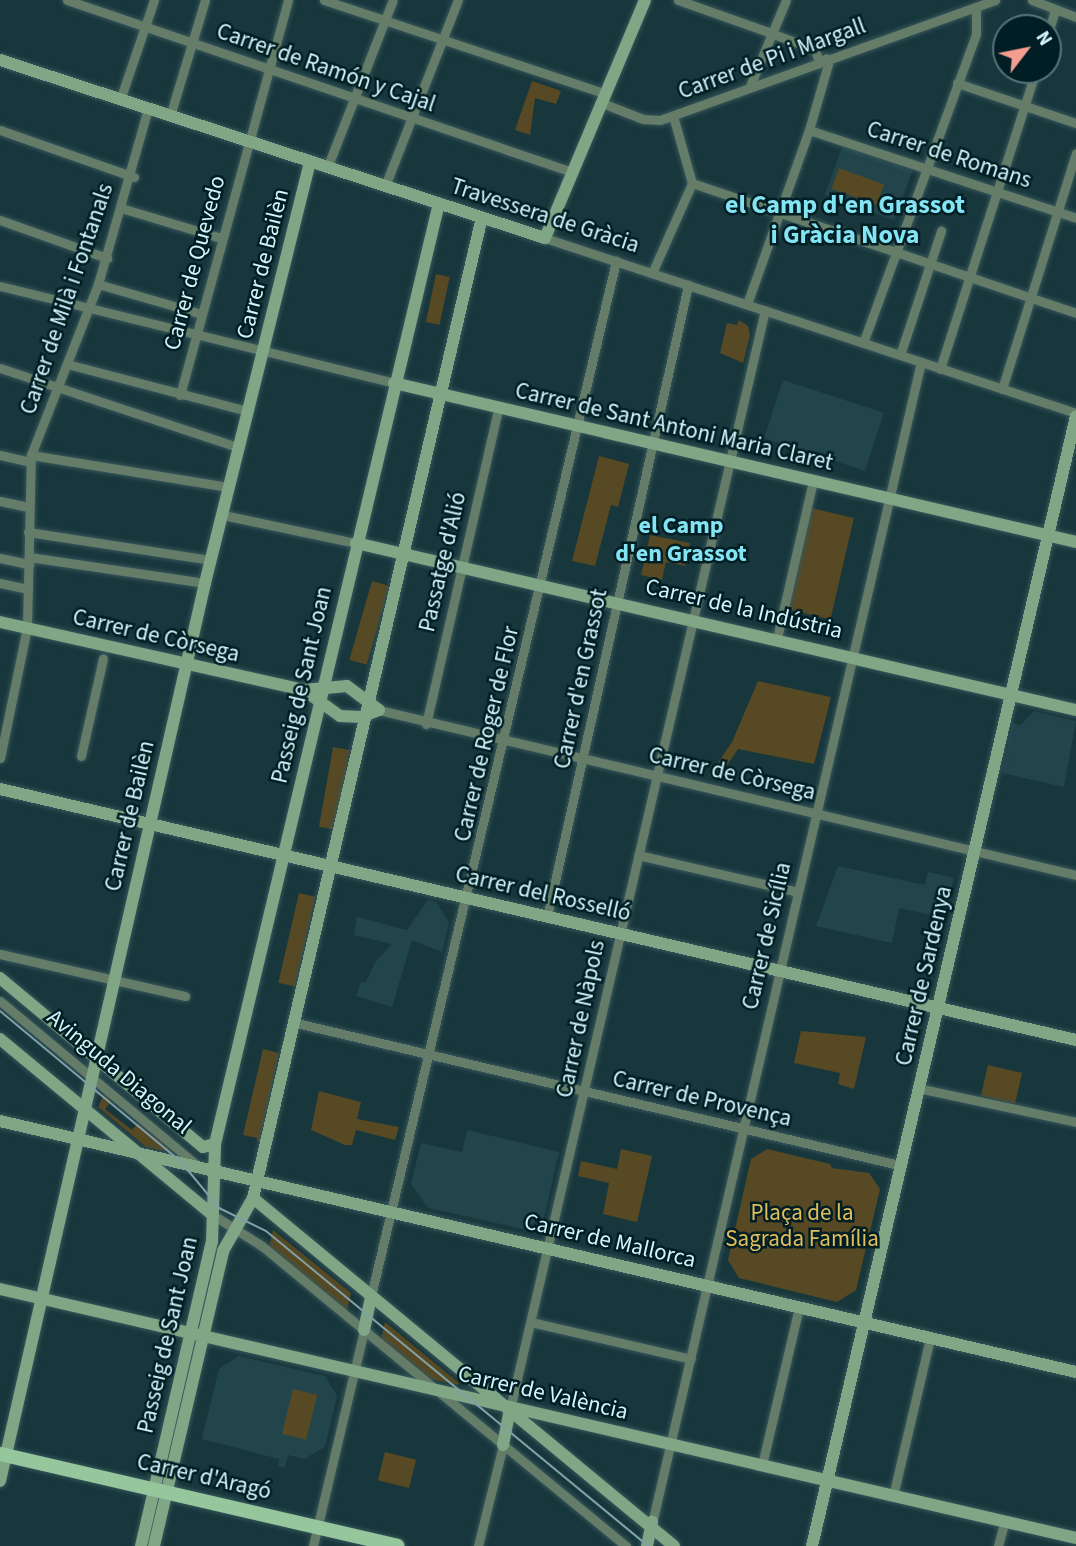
<!DOCTYPE html>
<html>
<head>
<meta charset="utf-8">
<style>
  body { margin:0 }
  #map { position:relative; width:1076px; height:1546px; overflow:hidden; background:#18373c; font-family:"Source Sans 3",sans-serif }
  div>[style] { position:absolute }
  .built>* { inset:0; background:#22454b; transform-origin:0 0 }
  .green>* { inset:0; background:#574923; transform-origin:0 0 }
  .roads { filter:drop-shadow(0 0 2px #36565b) drop-shadow(0 0 2px #36565b) }
  .street>* { height:9px; margin:-4.5px; padding:0 4.5px; transform-origin:4.5px; border-radius:4.5px; background:#647c68 }
  .secondary>* { height:12px; margin:-6px; padding:0 6px; transform-origin:6px; border-radius:6px; background:#80a685 }
  .primary>* { height:14px; margin:-7px; padding:0 7px; transform-origin:7px; border-radius:7px; background:#95c69c }
  .tram>* { height:2px; margin:-1px; padding:0 1px; transform-origin:1px; border-radius:1px; background:#7fa1a7 }
  span { translate:-50% -50%; white-space:nowrap; text-align:center; line-height:1.15; -webkit-text-stroke:5px #001e23; paint-order:stroke }
  .street-label { font-size:23px; color:#d2f6fc }
  .park-label { font-size:23px; color:#e1bd5c }
  .neighbourhood-label { font-size:24px; color:#83e4f4; font-weight:700 }
  .quarter-label { font-size:26px; color:#83e4f4; font-weight:700 }
  .north { position:absolute; left:992px; top:14px; width:70px; height:70px; box-sizing:border-box; background:#001e23; border:2px solid #54747a; border-radius:50%; rotate:58deg; font-size:19px; font-weight:700; line-height:28px; text-align:center; color:#d2f6fc }
  .north::after { content:''; display:block; margin:auto; width:24px; height:32px; background:#f59d90; clip-path:polygon(50% 0,100% 100%,50% 72%,0 100%) }
</style>
</head>
<body>
<div id="map">
  <div class="built">
    <i style="left:843px;top:145px;width:74px;height:53px;rotate:20deg"></i>
    <i style="left:783px;top:380px;width:106px;height:61px;rotate:18deg"></i>
    <i style="clip-path:polygon(1034px 711px,1076px 721px,1064px 787px,1002px 773px,1013px 723px,1021px 725px)"></i>
    <i style="clip-path:polygon(838px 866px,925px 885px,928px 872px,954px 878px,945px 918px,899px 908px,892px 943px,816px 926px)"></i>
    <i style="clip-path:polygon(428px 900px,436px 902px,449px 923px,442px 952px,412px 940px,392px 1007px,356px 996px,361px 982px,366px 982px,376px 961px,392px 944px,354px 935px,357px 917px,407px 930px)"></i>
    <i style="clip-path:polygon(467px 1130px,559px 1152px,544px 1218px,522px 1229px,428px 1208px,411px 1184px,421px 1143px,462px 1152px)"></i>
    <i style="clip-path:polygon(239px 1356px,325px 1376px,337px 1396px,325px 1447px,304px 1459px,288px 1455px,285px 1468px,278px 1466px,279px 1459px,202px 1439px,219px 1369px)"></i>
  </div>
  <div class="green">
    <i style="clip-path:polygon(532px 81px,561px 91px,556px 104px,535px 98px,530px 135px,515px 130px)"></i>
    <i style="left:839px;top:168px;width:48px;height:22px;rotate:20deg"></i>
    <i style="left:436px;top:274px;width:14px;height:49px;rotate:12deg"></i>
    <i style="clip-path:polygon(739px 320px,748px 326px,750px 335px,743px 363px,720px 353px,727px 323px,737px 325px)"></i>
    <i style="clip-path:polygon(599px 456px,629px 464px,618px 507px,611px 505px,595px 566px,572px 561px)"></i>
    <i style="left:811px;top:508px;width:44px;height:104px;rotate:13deg"></i>
    <i style="clip-path:polygon(650px 535px,690px 543px,685px 566px,666px 562px,662px 580px,641px 575px)"></i>
    <i style="left:372px;top:581px;width:18px;height:82px;rotate:16deg"></i>
    <i style="clip-path:polygon(758px 681px,831px 697px,814px 764px,738px 749px,718px 779px,709px 776px,732px 742px)"></i>
    <i style="left:333px;top:747px;width:17px;height:81px;rotate:10deg"></i>
    <i style="left:299px;top:893px;width:17px;height:92px;rotate:13deg"></i>
    <i style="clip-path:polygon(801px 1031px,866px 1037px,854px 1089px,838px 1084px,840px 1073px,794px 1063px)"></i>
    <i style="clip-path:polygon(263px 1049px,279px 1053px,259px 1144px,257px 1138px,243px 1135px)"></i>
    <i style="left:988px;top:1065px;width:35px;height:32px;rotate:13deg"></i>
    <i style="clip-path:polygon(319px 1091px,361px 1102px,357px 1119px,399px 1127px,395px 1140px,356px 1130px,352px 1145px,345px 1145px,311px 1130px)"></i>
    <i style="clip-path:polygon(104px 1094px,112px 1100px,105px 1109px,132px 1130px,138px 1123px,175px 1153px,146px 1147px,98px 1107px)"></i>
    <i style="clip-path:polygon(621px 1149px,652px 1156px,637px 1222px,603px 1214px,609px 1183px,578px 1176px,581px 1161px,617px 1169px)"></i>
    <i style="clip-path:polygon(767px 1149px,830px 1164px,832px 1168px,869px 1173px,880px 1189px,856px 1290px,837px 1302px,739px 1278px,728px 1260px,751px 1159px)"></i>
    <i style="clip-path:polygon(273px 1230px,351px 1293px,347px 1311px,269px 1247px)"></i>
    <i style="clip-path:polygon(385px 1322px,459px 1383px,457px 1385px,427px 1378px,381px 1339px)"></i>
    <i style="left:293px;top:1389px;width:25px;height:46px;rotate:14deg"></i>
    <i style="left:385px;top:1452px;width:32px;height:29px;rotate:14deg"></i>
  </div>
  <div class="roads">
    <div class="street">
      <i style="left:67px;top:0;width:533px;rotate:18.81deg"></i>
      <i style="left:324px;top:0;width:297px;rotate:18.4deg"></i>
      <i style="left:678px;top:0;width:99px;rotate:19.5deg"></i>
      <i style="left:1032px;top:0;width:47px;rotate:21.1deg"></i>
      <i style="left:1048px;top:33px;width:24px;rotate:-73deg"></i>
      <i style="left:776px;top:35px;width:40px;rotate:20.2deg"></i>
      <i style="left:814px;top:49px;width:12px;rotate:66deg"></i>
      <i style="left:957px;top:83px;width:126px;rotate:18.6deg"></i>
      <i style="left:750px;top:86px;width:93px;rotate:-67.3deg"></i>
      <i style="left:120px;top:100px;width:106px;rotate:-71.2deg"></i>
      <i style="left:602px;top:103px;width:44px;rotate:21.3deg"></i>
      <i style="left:643px;top:119px;width:17px;rotate:3deg"></i>
      <i style="left:660px;top:120px;width:356px;rotate:-19.7deg"></i>
      <i style="left:170px;top:116px;width:121px;rotate:-73.2deg"></i>
      <i style="left:0;top:130px;width:142px;rotate:19.3deg"></i>
      <i style="left:809px;top:130px;width:281px;rotate:18.2deg"></i>
      <i style="left:327px;top:168px;width:180px;rotate:-68.6deg"></i>
      <i style="left:692px;top:183px;width:405px;rotate:18.7deg"></i>
      <i style="left:385px;top:186px;width:200px;rotate:-68.6deg"></i>
      <i style="left:121px;top:208px;width:104px;rotate:16.7deg"></i>
      <i style="left:0;top:220px;width:114px;rotate:19.6deg"></i>
      <i style="left:545px;top:238px;width:559px;rotate:18.24deg"></i>
      <i style="left:652px;top:273px;width:98px;rotate:-66deg"></i>
      <i style="left:692px;top:183px;width:70px;rotate:-105.8deg"></i>
      <i style="left:98px;top:284px;width:108px;rotate:16.1deg"></i>
      <i style="left:0;top:286px;width:406px;rotate:13.8deg"></i>
      <i style="left:747px;top:304px;width:185px;rotate:-70.4deg"></i>
      <i style="left:809px;top:130px;width:69px;rotate:-73.9deg"></i>
      <i style="left:828px;top:64px;width:6px;rotate:-108deg"></i>
      <i style="left:863px;top:343px;width:329px;rotate:-69.9deg"></i>
      <i style="left:976px;top:34px;width:27px;rotate:-90deg"></i>
      <i style="left:900px;top:355px;width:131px;rotate:-71.7deg"></i>
      <i style="left:67px;top:364px;width:186px;rotate:14.6deg"></i>
      <i style="left:0;top:368px;width:251px;rotate:18.4deg"></i>
      <i style="left:940px;top:369px;width:314px;rotate:-72.2deg"></i>
      <i style="left:1002px;top:389px;width:247px;rotate:-72.6deg"></i>
      <i style="left:180px;top:395px;width:409px;rotate:-74.7deg"></i>
      <i style="left:0;top:455px;width:31px;rotate:13deg"></i>
      <i style="left:31px;top:455px;width:200px;rotate:9.2deg"></i>
      <i style="left:0;top:501px;width:30px;rotate:12deg"></i>
      <i style="left:223px;top:515px;width:136px;rotate:11.9deg"></i>
      <i style="left:28px;top:532px;width:184px;rotate:8.7deg"></i>
      <i style="left:29px;top:557px;width:178px;rotate:8.4deg"></i>
      <i style="left:0;top:558px;width:30px;rotate:12deg"></i>
      <i style="left:0;top:583px;width:29px;rotate:12deg"></i>
      <i style="left:777px;top:638px;width:161px;rotate:-77.1deg"></i>
      <i style="left:379px;top:710px;width:716px;rotate:13.32deg"></i>
      <i style="left:426px;top:724px;width:323px;rotate:-77.1deg"></i>
      <i style="left:81px;top:756px;width:100px;rotate:-77.3deg"></i>
      <i style="left:0;top:758px;width:133px;rotate:-78.3deg"></i>
      <i style="left:27px;top:628px;width:173px;rotate:-88.7deg"></i>
      <i style="left:31px;top:455px;width:184px;rotate:-68.6deg"></i>
      <i style="left:98px;top:284px;width:182px;rotate:-74.1deg"></i>
      <i style="left:638px;top:855px;width:164px;rotate:13deg"></i>
      <i style="left:547px;top:917px;width:648px;rotate:-77.42deg"></i>
      <i style="left:0;top:954px;width:190px;rotate:12.8deg"></i>
      <i style="left:0;top:1001px;width:256px;rotate:39.8deg"></i>
      <i style="left:292px;top:1022px;width:624px;rotate:13.26deg"></i>
      <i style="left:918px;top:1088px;width:162px;rotate:12.1deg"></i>
      <i style="left:213px;top:1215px;width:58px;rotate:32.3deg"></i>
      <i style="left:262px;top:1246px;width:472px;rotate:39.5deg"></i>
      <i style="left:371px;top:1296px;width:1064px;rotate:-76.68deg"></i>
      <i style="left:531px;top:1322px;width:164px;rotate:13deg"></i>
      <i style="left:510px;top:1409px;width:1128px;rotate:-76.94deg"></i>
      <i style="left:762px;top:1465px;width:162px;rotate:-76.8deg"></i>
      <i style="left:893px;top:1496px;width:162px;rotate:-76.8deg"></i>
      <i style="left:653px;top:1519px;width:1188px;rotate:-76.96deg"></i>
      <i style="left:313px;top:1546px;width:222px;rotate:-76.7deg"></i>
      <i style="left:478px;top:1546px;width:104px;rotate:-76.1deg"></i>
      <i style="left:998px;top:1546px;width:24px;rotate:-75deg"></i>
    </div>
    <div class="secondary">
      <i style="left:0;top:60px;width:573px;rotate:18.09deg"></i>
      <i style="left:545px;top:238px;width:258px;rotate:-67.2deg"></i>
      <i style="left:394px;top:383px;width:700px;rotate:13.12deg"></i>
      <i style="left:356px;top:543px;width:739px;rotate:13.06deg"></i>
      <i style="left:0;top:622px;width:312px;rotate:12.6deg"></i>
      <i style="left:304px;top:690px;width:43px;rotate:-5.3deg"></i>
      <i style="left:347px;top:686px;width:40px;rotate:37deg"></i>
      <i style="left:379px;top:710px;width:19px;rotate:159deg"></i>
      <i style="left:361px;top:717px;width:21px;rotate:-177deg"></i>
      <i style="left:340px;top:716px;width:44px;rotate:-144.2deg"></i>
      <i style="left:0;top:789px;width:1105px;rotate:13.13deg"></i>
      <i style="left:0;top:978px;width:264px;rotate:39.8deg"></i>
      <i style="left:203px;top:1147px;width:12px;rotate:-14deg"></i>
      <i style="left:0;top:1039px;width:276px;rotate:39.6deg"></i>
      <i style="left:0;top:1121px;width:1105px;rotate:13.13deg"></i>
      <i style="left:253px;top:1198px;width:546px;rotate:39.58deg"></i>
      <i style="left:0;top:1289px;width:1104px;rotate:13.03deg"></i>
      <i style="left:364px;top:1330px;width:35px;rotate:-78deg"></i>
      <i style="left:503px;top:1445px;width:37px;rotate:-79deg"></i>
      <i style="left:0;top:1481px;width:921px;rotate:-77.14deg"></i>
      <i style="left:205px;top:583px;width:434px;rotate:-76deg"></i>
      <i style="left:141px;top:1546px;width:312px;rotate:-76.9deg"></i>
      <i style="left:212px;top:1242px;width:98px;rotate:-88.2deg"></i>
      <i style="left:215px;top:1144px;width:967px;rotate:-76.61deg"></i>
      <i style="left:154px;top:1546px;width:303px;rotate:-76.8deg"></i>
      <i style="left:223px;top:1251px;width:61px;rotate:-60.5deg"></i>
      <i style="left:253px;top:1198px;width:1007px;rotate:-76.86deg"></i>
      <i style="left:647px;top:1546px;width:25px;rotate:-78deg"></i>
      <i style="left:812px;top:1546px;width:1160px;rotate:-76.85deg"></i>
    </div>
    <div class="primary">
      <i style="left:0;top:1454px;width:408px;rotate:13deg"></i>
    </div>
  </div>
  <div class="tram">
    <i style="left:0;top:1011px;width:236px;rotate:39.8deg"></i>
    <i style="left:181px;top:1162px;width:60px;rotate:50.4deg"></i>
    <i style="left:219px;top:1208px;width:52px;rotate:26.1deg"></i>
    <i style="left:266px;top:1231px;width:495px;rotate:39.5deg"></i>
  </div>
  <div class="street-label">
    <span style="left:772px;top:59px;rotate:-20deg">Carrer de Pi i Margall</span>
    <span style="left:326px;top:68px;rotate:19deg">Carrer de Ramón y Cajal</span>
    <span style="left:949px;top:155px;rotate:18deg">Carrer de Romans</span>
    <span style="left:545px;top:216px;rotate:18deg">Travessera de Gràcia</span>
    <span style="left:195px;top:263px;rotate:-75deg">Carrer de Quevedo</span>
    <span style="left:263px;top:264px;rotate:-76deg">Carrer de Bailèn</span>
    <span style="left:67px;top:299px;rotate:-71deg">Carrer de Milà i Fontanals</span>
    <span style="left:674px;top:427px;rotate:13deg">Carrer de Sant Antoni Maria Claret</span>
    <span style="left:443px;top:562px;rotate:-77deg">Passatge d'Alió</span>
    <span style="left:744px;top:609px;rotate:13deg">Carrer de la Indústria</span>
    <span style="left:156px;top:636px;rotate:13deg">Carrer de Còrsega</span>
    <span style="left:581px;top:679px;rotate:-78deg">Carrer d'en Grassot</span>
    <span style="left:302px;top:685px;rotate:-77deg">Passeig de Sant Joan</span>
    <span style="left:487px;top:734px;rotate:-77deg">Carrer de Roger de Flor</span>
    <span style="left:732px;top:774px;rotate:13deg">Carrer de Còrsega</span>
    <span style="left:130px;top:816px;rotate:-77deg">Carrer de Bailèn</span>
    <span style="left:543px;top:894px;rotate:13deg">Carrer del Rosselló</span>
    <span style="left:767px;top:936px;rotate:-77deg">Carrer de Sicília</span>
    <span style="left:924px;top:976px;rotate:-77deg">Carrer de Sardenya</span>
    <span style="left:581px;top:1019px;rotate:-78deg">Carrer de Nàpols</span>
    <span style="left:119px;top:1072px;rotate:40deg">Avinguda Diagonal</span>
    <span style="left:702px;top:1099px;rotate:13deg">Carrer de Provença</span>
    <span style="left:610px;top:1241px;rotate:13deg">Carrer de Mallorca</span>
    <span style="left:168px;top:1335px;rotate:-77deg">Passeig de Sant Joan</span>
    <span style="left:543px;top:1393px;rotate:13deg">Carrer de València</span>
    <span style="left:204px;top:1477px;rotate:13deg">Carrer d'Aragó</span>
  </div>
  <div class="park-label">
    <span style="left:802px;top:1226px">Plaça de la<br>Sagrada Família</span>
  </div>
  <div class="neighbourhood-label">
    <span style="left:681px;top:540px">el Camp<br>d'en Grassot</span>
  </div>
  <div class="quarter-label">
    <span style="left:845px;top:220px">el Camp d'en Grassot<br>i Gràcia Nova</span>
  </div>
  <div class="north">N</div>
</div>
</body>
</html>
